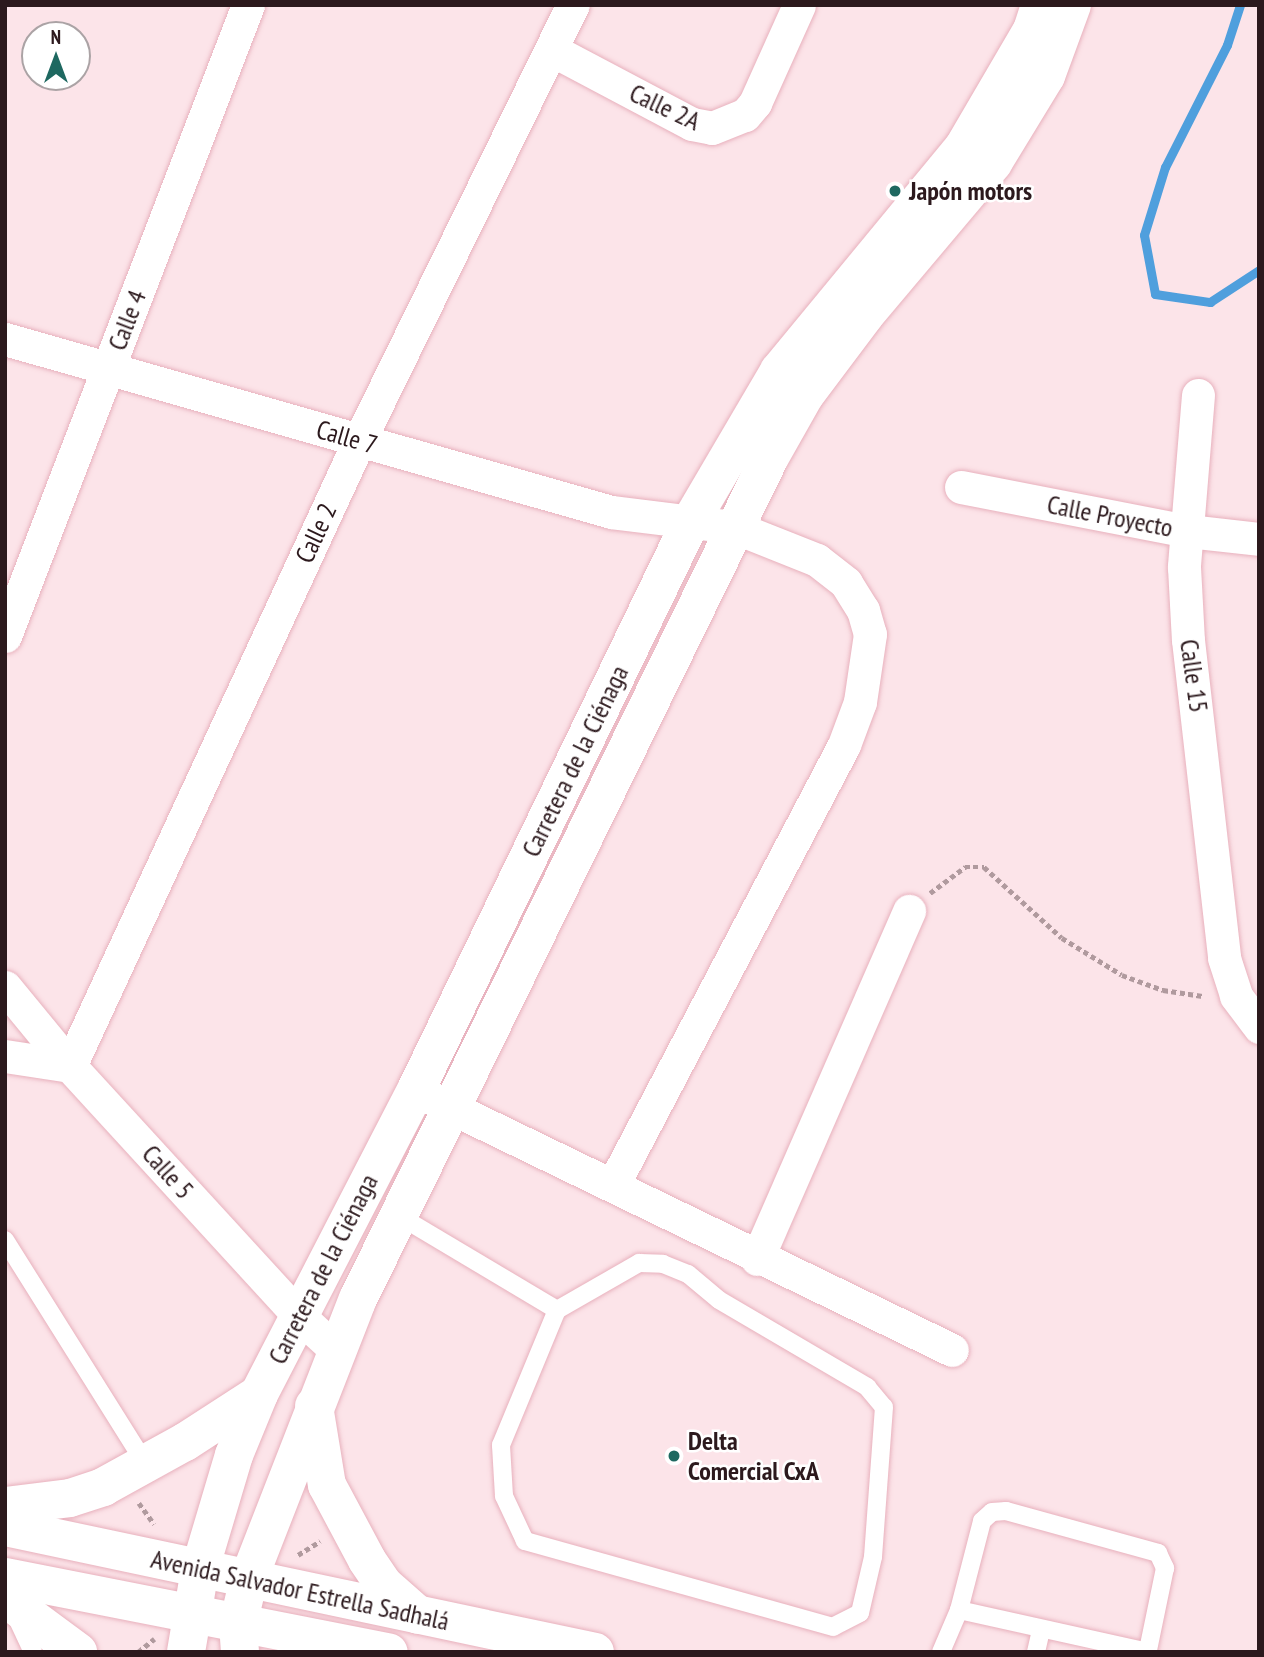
<!DOCTYPE html>
<html>
<head>
<meta charset="utf-8">
<style>
  body { margin:0 }
  #map { position:relative; width:1264px; height:1657px; overflow:hidden; background:#fce4e9; font-family:"PT Sans Narrow",sans-serif }
  div>[style] { position:absolute }
  .stream>* { height:9px; margin:-4.5px; padding:0 4.5px; transform-origin:4.5px; border-radius:4.5px; background:#4f9fdd }
  .path>* { height:4.5px; margin-top:-2.25px; transform-origin:0; background:repeating-linear-gradient(90deg,#b09a9e 0 5px,transparent 0 8.5px) }
  .roads { filter:drop-shadow(0 0 2px #e8b1bd) drop-shadow(0 0 2px #e8b1bd) }
  .lane>* { height:18px; margin:-9px; padding:0 9px; transform-origin:9px; border-radius:9px; background:#fff }
  .street>* { height:33px; margin:-16.5px; padding:0 16.5px; transform-origin:16.5px; border-radius:16.5px; background:#fff }
  .secondary>* { height:38px; margin:-19px; padding:0 19px; transform-origin:19px; border-radius:19px; background:#fff }
  .primary>* { height:38px; margin:-19px; padding:0 19px; transform-origin:19px; border-radius:19px; background:#fff }
  .highway>* { height:38px; margin:-19px; padding:0 19px; transform-origin:19px; border-radius:19px; background:#fff }
  .dots>* { width:19px; height:19px; translate:-50% -50%; box-sizing:border-box; border:4px solid #fff; border-radius:50% }
  span { translate:-50% -50%; white-space:nowrap; text-align:center; line-height:1.15; -webkit-text-stroke:5px #fff; paint-order:stroke }
  .street-label { font-size:26px; color:#2c191d }
  .poi-label { font-size:26px; color:#2c191d; font-weight:700 }
  .left { translate:0 -50%; text-align:left }
  .frame { position:absolute; inset:0; border:7px solid #2c191d; pointer-events:none }
  .north { position:absolute; left:21px; top:21px; width:70px; height:70px; box-sizing:border-box; background:#fff; border:2px solid #aba3a5; border-radius:50%; rotate:0deg; font-size:19px; font-weight:700; line-height:28px; text-align:center; color:#2c191d }
  .north::after { content:''; display:block; margin:auto; width:24px; height:32px; background:#1e6860; clip-path:polygon(50% 0,100% 100%,50% 72%,0 100%) }
</style>
</head>
<body>
<div id="map">
  <div class="stream">
    <i style="left:1240px;top:5px;width:42px;rotate:108deg"></i>
    <i style="left:1227px;top:45px;width:137px;rotate:116.9deg"></i>
    <i style="left:1165px;top:167px;width:71px;rotate:107.2deg"></i>
    <i style="left:1144px;top:235px;width:60px;rotate:79.4deg"></i>
    <i style="left:1155px;top:294px;width:56px;rotate:8.3deg"></i>
    <i style="left:1210px;top:302px;width:59px;rotate:-33.1deg"></i>
  </div>
  <div class="path">
    <i style="left:930px;top:893px;width:44px;rotate:-36.6deg"></i>
    <i style="left:965px;top:867px;width:19px"></i>
    <i style="left:984px;top:867px;width:105px;rotate:42.3deg"></i>
    <i style="left:1062px;top:938px;width:70px;rotate:31.7deg"></i>
    <i style="left:1122px;top:975px;width:44px;rotate:20.1deg"></i>
    <i style="left:1163px;top:990px;width:40px;rotate:8.5deg"></i>
    <i style="left:139px;top:1503px;width:26px;rotate:54deg"></i>
    <i style="left:298px;top:1555px;width:26px;rotate:-32deg"></i>
    <i style="left:138px;top:1652px;width:21px;rotate:-39deg"></i>
  </div>
  <div class="roads">
    <div class="lane">
      <i style="left:401px;top:1217px;width:182px;rotate:30.8deg"></i>
      <i style="left:5px;top:1240px;width:266px;rotate:57.9deg"></i>
      <i style="left:639px;top:1263px;width:24px;rotate:2deg"></i>
      <i style="left:663px;top:1264px;width:27px;rotate:22deg"></i>
      <i style="left:688px;top:1274px;width:40px;rotate:40deg"></i>
      <i style="left:719px;top:1300px;width:172px;rotate:30.4deg"></i>
      <i style="left:867px;top:1387px;width:26px;rotate:50deg"></i>
      <i style="left:884px;top:1407px;width:150px;rotate:94.2deg"></i>
      <i style="left:873px;top:1557px;width:57px;rotate:103.1deg"></i>
      <i style="left:860px;top:1613px;width:30px;rotate:153deg"></i>
      <i style="left:833px;top:1627px;width:320px;rotate:-164.4deg"></i>
      <i style="left:525px;top:1541px;width:50px;rotate:-115deg"></i>
      <i style="left:504px;top:1496px;width:51px;rotate:-93.4deg"></i>
      <i style="left:501px;top:1445px;width:146px;rotate:-67.5deg"></i>
      <i style="left:557px;top:1310px;width:95px;rotate:-29.8deg"></i>
      <i style="left:959px;top:1610px;width:194px;rotate:12.5deg"></i>
      <i style="left:17px;top:1618px;width:38px;rotate:65deg"></i>
      <i style="left:941px;top:1652px;width:46px;rotate:-66.8deg"></i>
      <i style="left:959px;top:1610px;width:92px;rotate:-75.5deg"></i>
      <i style="left:982px;top:1521px;width:13px;rotate:-42deg"></i>
      <i style="left:992px;top:1512px;width:14px;rotate:-4deg"></i>
      <i style="left:1006px;top:1511px;width:158px;rotate:15.4deg"></i>
      <i style="left:1158px;top:1553px;width:17px;rotate:65deg"></i>
      <i style="left:1165px;top:1568px;width:84px;rotate:101.7deg"></i>
      <i style="left:1036px;top:1652px;width:23px;rotate:-77deg"></i>
    </div>
    <div class="street">
      <i style="left:552px;top:50px;width:158px;rotate:27.9deg"></i>
      <i style="left:692px;top:124px;width:20px;rotate:11deg"></i>
      <i style="left:712px;top:128px;width:35px;rotate:-22deg"></i>
      <i style="left:745px;top:115px;width:16px;rotate:-50deg"></i>
      <i style="left:755px;top:103px;width:107px;rotate:-65.8deg"></i>
      <i style="left:5px;top:339px;width:630px;rotate:15.93deg"></i>
      <i style="left:611px;top:512px;width:124px;rotate:7deg"></i>
      <i style="left:734px;top:527px;width:89px;rotate:21.7deg"></i>
      <i style="left:817px;top:560px;width:37px;rotate:38deg"></i>
      <i style="left:846px;top:583px;width:32px;rotate:58deg"></i>
      <i style="left:863px;top:610px;width:25px;rotate:74deg"></i>
      <i style="left:870px;top:634px;width:69px;rotate:98.4deg"></i>
      <i style="left:860px;top:702px;width:46px;rotate:110.4deg"></i>
      <i style="left:844px;top:745px;width:496px;rotate:117.7deg"></i>
      <i style="left:1198px;top:395px;width:173px;rotate:94.7deg"></i>
      <i style="left:1184px;top:567px;width:73px;rotate:86.9deg"></i>
      <i style="left:1188px;top:640px;width:320px;rotate:83.5deg"></i>
      <i style="left:1224px;top:958px;width:40px;rotate:72deg"></i>
      <i style="left:1236px;top:996px;width:39px;rotate:53deg"></i>
      <i style="left:961px;top:487px;width:231px;rotate:11deg"></i>
      <i style="left:1188px;top:531px;width:71px;rotate:6.4deg"></i>
      <i style="left:5px;top:636px;width:676px;rotate:-68.94deg"></i>
      <i style="left:5px;top:987px;width:102px;rotate:50.6deg"></i>
      <i style="left:70px;top:1066px;width:338px;rotate:47.5deg"></i>
      <i style="left:298px;top:1315px;width:53px;rotate:42.7deg"></i>
      <i style="left:5px;top:1056px;width:66px;rotate:8.7deg"></i>
      <i style="left:70px;top:1066px;width:689px;rotate:-65.18deg"></i>
      <i style="left:359px;top:441px;width:486px;rotate:-63.9deg"></i>
      <i style="left:427px;top:1096px;width:583px;rotate:25.82deg"></i>
      <i style="left:757px;top:1259px;width:380px;rotate:-66.4deg"></i>
    </div>
    <div class="secondary">
      <i style="left:200px;top:1569px;width:119px;rotate:-73.4deg"></i>
      <i style="left:234px;top:1455px;width:66px;rotate:-67.7deg"></i>
      <i style="left:259px;top:1394px;width:342px;rotate:-62.7deg"></i>
      <i style="left:416px;top:1090px;width:632px;rotate:-64.21deg"></i>
      <i style="left:691px;top:521px;width:174px;rotate:-59.6deg"></i>
      <i style="left:779px;top:371px;width:289px;rotate:-50.5deg"></i>
      <i style="left:963px;top:148px;width:137px;rotate:-59.7deg"></i>
      <i style="left:1032px;top:30px;width:26px;rotate:-72deg"></i>
      <i style="left:249px;top:1578px;width:300px;rotate:-68.7deg"></i>
      <i style="left:358px;top:1299px;width:937px;rotate:-63.93deg"></i>
      <i style="left:770px;top:457px;width:71px;rotate:-60.6deg"></i>
      <i style="left:805px;top:395px;width:100px;rotate:-53.1deg"></i>
      <i style="left:865px;top:315px;width:199px;rotate:-49.9deg"></i>
      <i style="left:993px;top:163px;width:102px;rotate:-58.7deg"></i>
      <i style="left:1046px;top:76px;width:76px;rotate:-69.9deg"></i>
    </div>
    <div class="primary">
      <i style="left:186px;top:1652px;width:84px;rotate:-80.4deg"></i>
      <i style="left:240px;top:1652px;width:27px;rotate:-94deg"></i>
      <i style="left:238px;top:1625px;width:48px;rotate:-76.8deg"></i>
    </div>
    <div class="highway">
      <i style="left:314px;top:1406px;width:80px;rotate:80.7deg"></i>
      <i style="left:327px;top:1485px;width:85px;rotate:61.9deg"></i>
      <i style="left:367px;top:1560px;width:30px;rotate:56deg"></i>
      <i style="left:384px;top:1585px;width:45px;rotate:41.4deg"></i>
      <i style="left:5px;top:1506px;width:65px;rotate:-7deg"></i>
      <i style="left:70px;top:1498px;width:35px;rotate:-18deg"></i>
      <i style="left:103px;top:1487px;width:94px;rotate:-28.8deg"></i>
      <i style="left:185px;top:1442px;width:88px;rotate:-33deg"></i>
      <i style="left:5px;top:1527px;width:603px;rotate:11.96deg"></i>
      <i style="left:5px;top:1577px;width:391px;rotate:11.1deg"></i>
      <i style="left:5px;top:1598px;width:91px;rotate:36.5deg"></i>
    </div>
  </div>
  <div class="dots">
    <i style="left:895px;top:191px;background:#1e6860"></i>
    <i style="left:674px;top:1456px;background:#1e6860"></i>
  </div>
  <div class="street-label">
    <span style="left:665px;top:107px;rotate:25deg">Calle 2A</span>
    <span style="left:127px;top:320px;rotate:-69deg">Calle 4</span>
    <span style="left:347px;top:437px;rotate:16deg">Calle 7</span>
    <span style="left:1110px;top:516px;rotate:11deg">Calle Proyecto</span>
    <span style="left:316px;top:533px;rotate:-65deg">Calle 2</span>
    <span style="left:1194px;top:676px;rotate:82deg">Calle 15</span>
    <span style="left:575px;top:761px;rotate:-64deg">Carretera de la Ciénaga</span>
    <span style="left:168px;top:1172px;rotate:48deg">Calle 5</span>
    <span style="left:323px;top:1269px;rotate:-63deg">Carretera de la Ciénaga</span>
    <span style="left:300px;top:1590px;rotate:12deg">Avenida Salvador Estrella Sadhalá</span>
  </div>
  <div class="poi-label">
    <span class="left" style="left:909px;top:191px">Japón motors</span>
    <span class="left" style="left:688px;top:1456px">Delta<br>Comercial CxA</span>
  </div>
  <div class="frame"></div>
  <div class="north">N</div>
</div>
</body>
</html>
